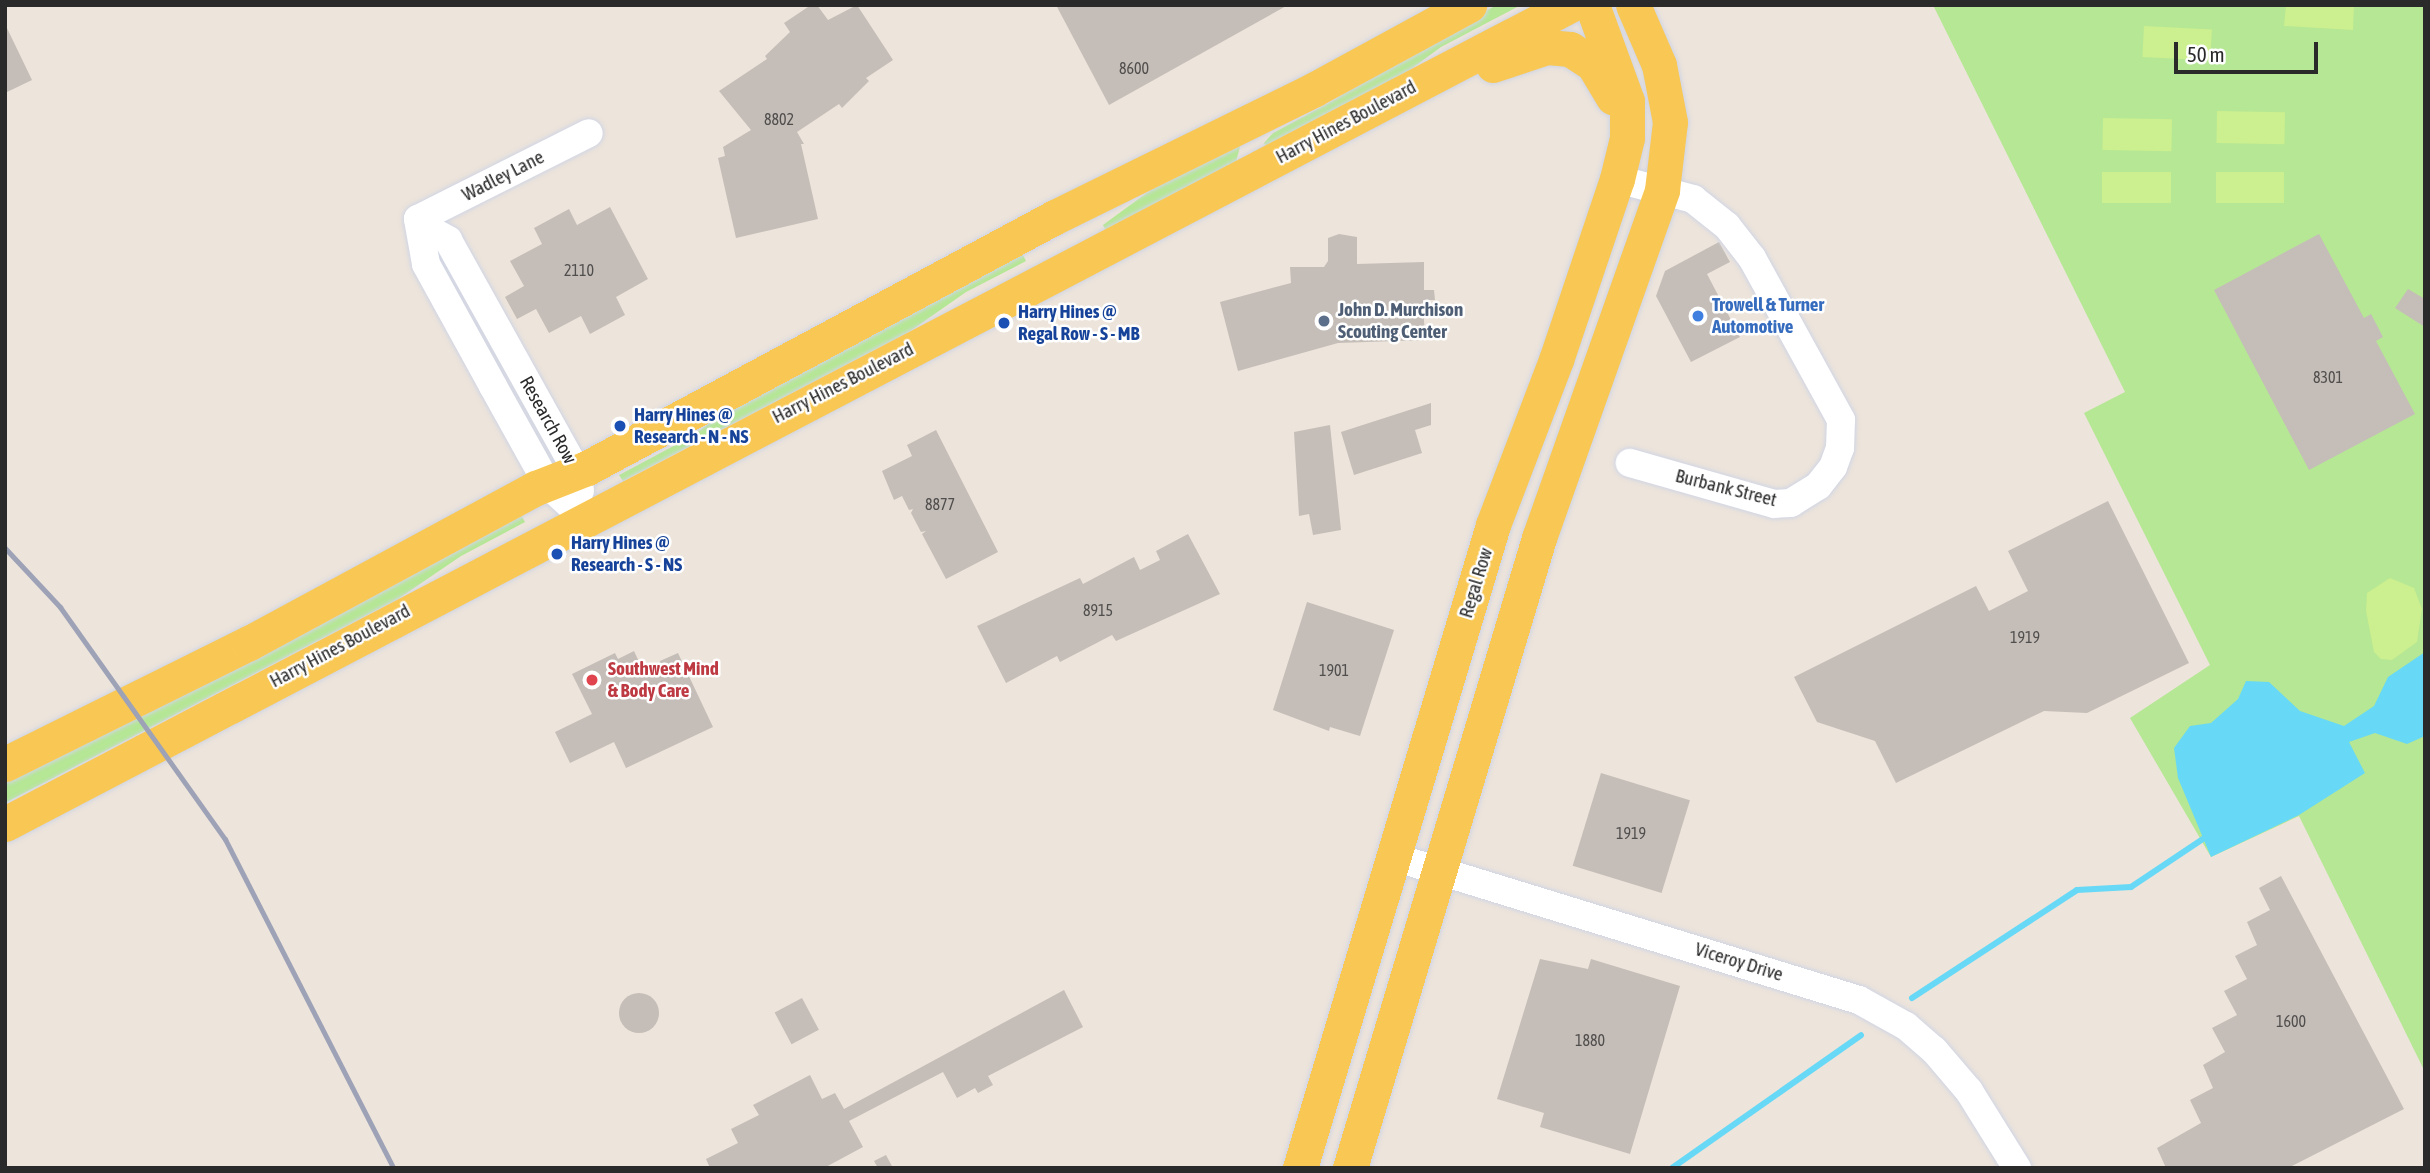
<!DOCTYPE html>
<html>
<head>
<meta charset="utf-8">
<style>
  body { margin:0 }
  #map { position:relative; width:2430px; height:1173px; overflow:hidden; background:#ede4db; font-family:"Asap Condensed",sans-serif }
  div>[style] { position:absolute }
  .green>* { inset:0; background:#b5e794 }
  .pitch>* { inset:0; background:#ccef8f; transform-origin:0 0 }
  .water>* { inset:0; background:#67d9f6 }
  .stream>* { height:6px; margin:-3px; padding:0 3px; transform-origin:3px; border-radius:3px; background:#67d9f6 }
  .building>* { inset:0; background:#c5beb8; transform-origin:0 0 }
  .round { border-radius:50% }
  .roads { filter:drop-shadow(0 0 2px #d0d5e4) drop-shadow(0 0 2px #d0d5e4) }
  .minor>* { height:28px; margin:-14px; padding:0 14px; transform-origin:14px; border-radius:14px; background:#fff }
  .major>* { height:35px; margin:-17.5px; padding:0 17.5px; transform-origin:17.5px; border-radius:17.5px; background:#f9c854 }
  .rail>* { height:5px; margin:-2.5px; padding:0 2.5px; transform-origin:2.5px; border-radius:2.5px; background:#9da2b6 }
  .dots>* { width:19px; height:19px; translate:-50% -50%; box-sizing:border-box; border:4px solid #fff; border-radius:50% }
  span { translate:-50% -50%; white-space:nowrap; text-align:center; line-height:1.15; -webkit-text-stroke:5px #fff; paint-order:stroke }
  .number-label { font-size:16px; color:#514f4e }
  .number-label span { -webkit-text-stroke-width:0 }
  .street-label { font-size:19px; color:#2a2a2a }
  .shop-label { font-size:19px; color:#366cbe; font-weight:700 }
  .left { translate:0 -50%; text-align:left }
  .service-label { font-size:19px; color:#4e5e75; font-weight:700 }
  .transit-label { font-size:19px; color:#164399; font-weight:700 }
  .health-label { font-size:19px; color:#be3a42; font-weight:700 }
  .frame { position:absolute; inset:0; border:7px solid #2a2a2a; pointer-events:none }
  .scale { position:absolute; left:2174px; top:42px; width:144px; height:32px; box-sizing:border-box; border:4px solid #2a2a2a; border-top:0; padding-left:9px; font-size:21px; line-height:24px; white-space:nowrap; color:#2a2a2a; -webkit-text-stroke:5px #fff; paint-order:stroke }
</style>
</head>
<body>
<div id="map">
  <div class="green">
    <i style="clip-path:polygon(1497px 5px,1521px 5px,1441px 47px,1392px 83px,1267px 148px,1264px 143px,1273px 133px,1336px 99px,1396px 58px)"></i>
    <i style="clip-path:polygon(1933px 5px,2425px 5px,2425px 1072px,2299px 816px,2211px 857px,2130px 718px,2210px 665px,2084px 413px,2125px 392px)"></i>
    <i style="clip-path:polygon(1241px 143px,1236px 162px,1106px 231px,1103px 225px,1163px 181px)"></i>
    <i style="clip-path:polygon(1022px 253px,1026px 261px,966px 292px,909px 332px,623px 481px,619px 475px,692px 436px,723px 413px)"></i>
    <i style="clip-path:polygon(521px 515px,525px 522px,461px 556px,398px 599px,5px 803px,5px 782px)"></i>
  </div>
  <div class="pitch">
    <i style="clip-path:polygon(2286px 5px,2354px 5px,2353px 30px,2284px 26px)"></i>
    <i style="left:2144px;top:26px;width:68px;height:31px;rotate:3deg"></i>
    <i style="left:2217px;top:111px;width:68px;height:32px;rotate:1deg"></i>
    <i style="left:2103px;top:118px;width:69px;height:32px;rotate:1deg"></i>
    <i style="left:2102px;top:172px;width:69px;height:31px"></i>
    <i style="left:2216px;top:172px;width:68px;height:31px"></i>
    <i style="clip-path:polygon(2390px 578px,2414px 588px,2422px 609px,2417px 642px,2392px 660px,2381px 659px,2374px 652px,2366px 611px,2367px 593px)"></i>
  </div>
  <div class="water">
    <i style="clip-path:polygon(2425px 652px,2425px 736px,2407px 744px,2375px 733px,2349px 742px,2365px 773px,2299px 815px,2211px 857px,2178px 778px,2174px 748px,2190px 726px,2211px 723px,2238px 699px,2246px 681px,2269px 682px,2300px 711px,2344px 726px,2374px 706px,2388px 677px)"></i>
  </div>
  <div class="stream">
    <i style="left:1912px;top:998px;width:197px;rotate:-33.2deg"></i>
    <i style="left:2077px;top:890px;width:54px;rotate:-3.2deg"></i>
    <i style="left:2131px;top:887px;width:94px;rotate:-33.7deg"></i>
    <i style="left:1672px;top:1168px;width:231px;rotate:-35.1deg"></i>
  </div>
  <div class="building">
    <i style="clip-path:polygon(811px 5px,817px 5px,828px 20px,857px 5px,893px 60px,866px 78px,869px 81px,842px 108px,839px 104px,797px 132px,804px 144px,801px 144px,818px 219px,736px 238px,718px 158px,725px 156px,723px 147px,751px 130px,719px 91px,767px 59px,765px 56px,790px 32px,784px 23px)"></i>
    <i style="clip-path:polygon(1056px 5px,1288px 5px,1109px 105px)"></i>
    <i style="clip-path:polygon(5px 24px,32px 80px,5px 93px)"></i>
    <i style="clip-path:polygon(610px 207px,648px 279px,616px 297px,625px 315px,590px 334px,581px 316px,549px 333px,536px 309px,517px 319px,505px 297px,524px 286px,510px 261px,542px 244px,534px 228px,569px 209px,577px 225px)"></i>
    <i style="clip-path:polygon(1339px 234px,1357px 237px,1357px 264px,1424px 262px,1424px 290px,1434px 290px,1435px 300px,1423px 300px,1425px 340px,1338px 343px,1238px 371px,1220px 302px,1291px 283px,1290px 267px,1324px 267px,1328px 261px,1328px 238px)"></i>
    <i style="clip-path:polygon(2319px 234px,2364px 318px,2371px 314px,2383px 337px,2376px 341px,2415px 414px,2309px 470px,2214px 290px)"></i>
    <i style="clip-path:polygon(1719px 242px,1730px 262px,1707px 274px,1740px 337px,1691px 362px,1656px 296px,1665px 271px)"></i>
    <i style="clip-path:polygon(2408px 289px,2425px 299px,2425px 327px,2395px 308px)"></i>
    <i style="clip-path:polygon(1431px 403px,1431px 425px,1415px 430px,1422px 453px,1354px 475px,1341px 432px)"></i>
    <i style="clip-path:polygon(1330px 425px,1341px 530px,1313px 535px,1309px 514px,1299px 516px,1294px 432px)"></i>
    <i style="clip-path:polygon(936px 430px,998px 552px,946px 579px,922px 534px,926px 531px,921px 532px,911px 513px,913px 509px,909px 510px,902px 496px,894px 500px,882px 471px,912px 456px,907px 445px)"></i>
    <i style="clip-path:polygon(2108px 501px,2189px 663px,2087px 713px,2044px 711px,1896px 783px,1875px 741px,1817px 722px,1794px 677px,1976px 586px,1989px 611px,2028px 591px,2008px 551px)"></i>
    <i style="clip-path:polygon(1188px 534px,1220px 594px,1116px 641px,1112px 635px,1060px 662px,1057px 656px,1006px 683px,977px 626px,1080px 578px,1083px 584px,1134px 557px,1140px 570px,1160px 560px,1156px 551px)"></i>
    <i style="clip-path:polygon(1307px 602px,1394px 630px,1360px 736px,1330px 727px,1329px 731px,1273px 710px)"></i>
    <i style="clip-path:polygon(634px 651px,640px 664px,659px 667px,660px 661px,678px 653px,713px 727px,626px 768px,614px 742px,570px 763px,555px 732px,592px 714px,572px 674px,615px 653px,618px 659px)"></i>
    <i style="left:1601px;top:773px;width:93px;height:97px;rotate:17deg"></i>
    <i style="clip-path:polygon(2281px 876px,2404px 1109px,2288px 1168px,2166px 1168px,2157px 1148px,2201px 1123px,2190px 1100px,2213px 1088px,2203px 1065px,2225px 1052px,2212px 1028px,2237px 1015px,2224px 991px,2247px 979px,2235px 956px,2257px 945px,2247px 922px,2270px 910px,2259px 888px)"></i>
    <i style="clip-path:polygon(1540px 959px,1588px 969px,1591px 959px,1680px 986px,1630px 1154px,1540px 1127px,1544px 1113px,1497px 1099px)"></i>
    <i style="clip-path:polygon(1064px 990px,1083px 1027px,988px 1076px,993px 1085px,978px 1093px,975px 1088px,957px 1098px,943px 1072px,849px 1121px,863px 1147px,824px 1168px,710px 1168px,706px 1159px,738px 1143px,731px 1129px,759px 1115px,753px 1105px,810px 1075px,822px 1099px,835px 1093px,844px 1109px)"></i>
    <i class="round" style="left:619px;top:993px;width:40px;height:40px"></i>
    <i style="left:802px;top:998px;width:36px;height:31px;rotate:62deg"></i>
    <i style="clip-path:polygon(886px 1155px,893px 1168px,878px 1168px,874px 1161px)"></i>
  </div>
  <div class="roads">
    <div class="minor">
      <i style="left:1617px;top:179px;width:79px;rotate:14.7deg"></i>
      <i style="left:1693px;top:199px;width:43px;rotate:38.5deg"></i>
      <i style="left:1727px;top:226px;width:41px;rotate:52deg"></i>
      <i style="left:1752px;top:258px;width:185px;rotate:61.2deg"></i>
      <i style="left:1841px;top:420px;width:28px;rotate:92deg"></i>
      <i style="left:1840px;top:448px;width:20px;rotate:110deg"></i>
      <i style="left:1833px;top:467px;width:24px;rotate:128deg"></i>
      <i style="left:1818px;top:486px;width:32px;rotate:148deg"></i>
      <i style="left:1791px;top:503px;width:17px;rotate:177deg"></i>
      <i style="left:1774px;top:504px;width:150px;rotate:-164.1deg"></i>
      <i style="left:423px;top:226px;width:29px;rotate:29deg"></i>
      <i style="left:448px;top:240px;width:265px;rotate:60.9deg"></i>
      <i style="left:577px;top:472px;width:19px;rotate:81deg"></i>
      <i style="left:584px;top:518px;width:49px;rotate:-137.5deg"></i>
      <i style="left:548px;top:485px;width:113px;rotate:-119.1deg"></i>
      <i style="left:493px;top:386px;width:139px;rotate:-118.8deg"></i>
      <i style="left:426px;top:264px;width:46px;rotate:-100.1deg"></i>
      <i style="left:418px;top:219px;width:191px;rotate:-26.7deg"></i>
      <i style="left:1394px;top:857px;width:486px;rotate:17.1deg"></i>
      <i style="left:1859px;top:1000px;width:54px;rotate:29deg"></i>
      <i style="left:1906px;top:1026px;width:37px;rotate:41deg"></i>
      <i style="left:1934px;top:1050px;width:54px;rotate:49.5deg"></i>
      <i style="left:1969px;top:1091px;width:91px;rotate:58.1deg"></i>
    </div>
    <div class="major">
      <i style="left:1493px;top:65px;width:57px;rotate:-18.4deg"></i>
      <i style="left:1547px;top:47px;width:23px;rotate:5deg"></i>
      <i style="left:1570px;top:49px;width:27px;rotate:33deg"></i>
      <i style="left:1593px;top:64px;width:39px;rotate:59deg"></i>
      <i style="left:5px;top:764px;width:272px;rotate:-26.4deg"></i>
      <i style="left:249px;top:643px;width:326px;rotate:-28.4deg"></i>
      <i style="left:536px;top:488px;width:55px;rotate:-21.4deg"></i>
      <i style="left:587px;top:468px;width:531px;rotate:-28.21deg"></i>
      <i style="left:1055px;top:217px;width:288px;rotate:-26.2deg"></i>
      <i style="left:1313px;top:90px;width:178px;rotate:-28.6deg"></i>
      <i style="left:5px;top:824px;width:1766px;rotate:-27.62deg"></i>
      <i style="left:1300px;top:1168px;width:671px;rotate:-73.29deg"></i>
      <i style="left:1493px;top:525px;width:177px;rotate:-69.1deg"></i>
      <i style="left:1556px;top:360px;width:191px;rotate:-71.4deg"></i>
      <i style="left:1617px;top:179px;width:42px;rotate:-76.3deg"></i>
      <i style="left:1627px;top:138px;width:37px;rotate:-90deg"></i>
      <i style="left:1627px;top:101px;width:102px;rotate:-110deg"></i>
      <i style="left:1350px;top:1168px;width:658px;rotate:-73.3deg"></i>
      <i style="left:1539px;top:538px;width:369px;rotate:-70.5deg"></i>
      <i style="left:1662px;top:190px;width:68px;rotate:-83.3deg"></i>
      <i style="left:1670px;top:122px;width:58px;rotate:-100.9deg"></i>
      <i style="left:1659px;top:65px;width:65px;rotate:-113.4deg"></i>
    </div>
  </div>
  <div class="rail">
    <i style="left:5px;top:548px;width:81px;rotate:47deg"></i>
    <i style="left:60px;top:607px;width:285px;rotate:54.6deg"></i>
    <i style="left:225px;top:839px;width:369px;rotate:62.9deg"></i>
  </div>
  <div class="dots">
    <i style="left:1698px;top:316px;background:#3f7fe0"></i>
    <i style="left:1324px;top:321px;background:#5c6f8a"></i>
    <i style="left:1004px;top:323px;background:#1a4fb4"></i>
    <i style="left:620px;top:426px;background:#1a4fb4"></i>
    <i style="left:557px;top:554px;background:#1a4fb4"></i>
    <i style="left:592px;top:680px;background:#e0444e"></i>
  </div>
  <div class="number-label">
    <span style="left:1134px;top:68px">8600</span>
    <span style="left:779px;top:119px">8802</span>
    <span style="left:579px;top:270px">2110</span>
    <span style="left:2328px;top:377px">8301</span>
    <span style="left:940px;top:504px">8877</span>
    <span style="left:1098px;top:610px">8915</span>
    <span style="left:2025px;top:637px">1919</span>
    <span style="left:1334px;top:670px">1901</span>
    <span style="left:1631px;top:833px">1919</span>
    <span style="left:2291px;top:1021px">1600</span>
    <span style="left:1590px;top:1040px">1880</span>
  </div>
  <div class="street-label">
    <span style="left:1346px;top:122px;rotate:-28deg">Harry Hines Boulevard</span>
    <span style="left:503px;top:176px;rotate:-27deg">Wadley Lane</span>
    <span style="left:843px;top:383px;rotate:-27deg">Harry Hines Boulevard</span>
    <span style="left:548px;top:420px;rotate:61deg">Research Row</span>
    <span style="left:1726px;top:488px;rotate:14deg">Burbank Street</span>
    <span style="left:1476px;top:583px;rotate:-73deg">Regal Row</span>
    <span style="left:340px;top:646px;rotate:-28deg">Harry Hines Boulevard</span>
    <span style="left:1739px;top:962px;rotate:17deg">Viceroy Drive</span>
  </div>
  <div class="shop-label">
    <span class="left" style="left:1712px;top:316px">Trowell &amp; Turner<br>Automotive</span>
  </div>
  <div class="service-label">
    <span class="left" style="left:1338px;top:321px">John D. Murchison<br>Scouting Center</span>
  </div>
  <div class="transit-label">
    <span class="left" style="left:1018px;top:323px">Harry Hines @<br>Regal Row - S - MB</span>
    <span class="left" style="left:634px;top:426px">Harry Hines @<br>Research - N - NS</span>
    <span class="left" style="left:571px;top:554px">Harry Hines @<br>Research - S - NS</span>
  </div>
  <div class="health-label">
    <span class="left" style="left:608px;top:680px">Southwest Mind<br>&amp; Body Care</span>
  </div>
  <div class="frame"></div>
  <div class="scale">50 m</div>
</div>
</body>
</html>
